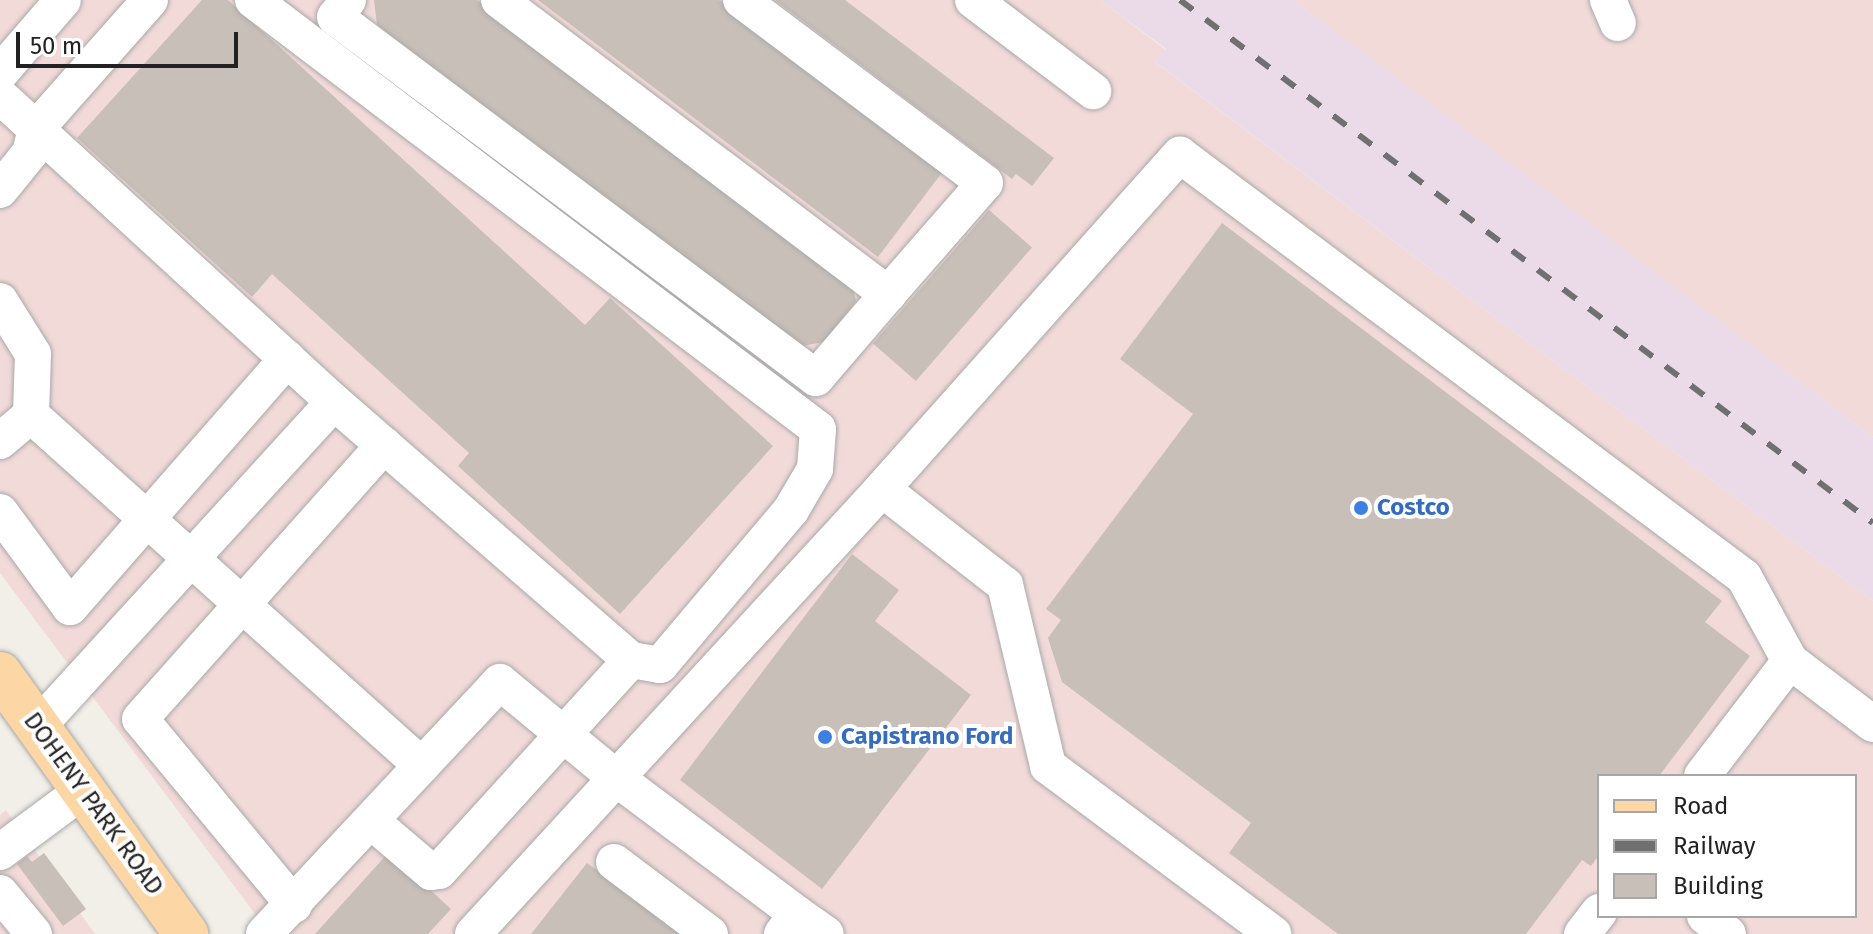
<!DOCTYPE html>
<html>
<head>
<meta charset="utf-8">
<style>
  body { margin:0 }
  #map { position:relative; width:1873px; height:934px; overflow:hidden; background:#f2efe9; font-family:"Fira Sans",sans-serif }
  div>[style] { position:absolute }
  .commercial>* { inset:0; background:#f2dad9 }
  .industrial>* { inset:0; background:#ebdbe8 }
  .building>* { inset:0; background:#c7bfb8; transform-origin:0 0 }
  .roads { filter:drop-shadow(0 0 2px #a9a9a9) drop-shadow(0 0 2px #a9a9a9) }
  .minor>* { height:36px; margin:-18px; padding:0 18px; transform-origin:18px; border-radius:18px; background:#fff }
  .major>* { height:44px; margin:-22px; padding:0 22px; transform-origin:22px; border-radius:22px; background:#fcd6a4 }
  .rail>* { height:6px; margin-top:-3px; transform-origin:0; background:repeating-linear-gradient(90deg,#707070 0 16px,transparent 0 32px) }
  .dots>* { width:22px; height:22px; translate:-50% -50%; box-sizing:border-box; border:4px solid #fff; border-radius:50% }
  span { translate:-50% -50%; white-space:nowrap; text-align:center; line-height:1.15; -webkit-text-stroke:8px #fff; paint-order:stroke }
  .shop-label { font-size:24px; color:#366cbe; font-weight:700 }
  .left { translate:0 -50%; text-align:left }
  .street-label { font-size:24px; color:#222 }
  .legend { position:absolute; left:1597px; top:774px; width:260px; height:144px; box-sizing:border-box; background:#fff; border:2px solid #a7a7a7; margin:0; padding:10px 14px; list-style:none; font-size:24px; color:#222 }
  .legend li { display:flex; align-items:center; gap:16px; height:40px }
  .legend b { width:40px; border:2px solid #a7a7a7 }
  .scale { position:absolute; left:16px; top:32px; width:222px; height:36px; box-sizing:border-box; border:4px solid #222; border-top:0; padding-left:10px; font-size:24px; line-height:28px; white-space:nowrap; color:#222; -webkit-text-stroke:6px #fff; paint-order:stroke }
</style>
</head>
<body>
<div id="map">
  <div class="commercial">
    <i style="clip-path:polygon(evenodd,0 0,1100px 0,1166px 50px,1155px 62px,1873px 601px,1873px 934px,270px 934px,0 573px,0 0,1599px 776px,1855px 776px,1855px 916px,1599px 916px,1599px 776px)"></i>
    <i style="clip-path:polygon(1293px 0,1873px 0,1873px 437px,1502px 159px)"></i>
    <i style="clip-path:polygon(6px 810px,95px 934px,0 934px,0 815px)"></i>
  </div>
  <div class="industrial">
    <i style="clip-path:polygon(1100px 0,1293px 0,1873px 437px,1873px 601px,1154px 61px,1166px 49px)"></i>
  </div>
  <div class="building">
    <i style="clip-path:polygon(202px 0,228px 0,585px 325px,610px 298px,773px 446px,620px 614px,458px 466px,469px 453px,272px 274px,252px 297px,77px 138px)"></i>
    <i style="clip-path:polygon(374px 0,477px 0,851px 281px,856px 301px,824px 342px,802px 346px,377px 25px)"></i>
    <i style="clip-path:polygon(538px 0,719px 0,944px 170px,878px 257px)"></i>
    <i style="clip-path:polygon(775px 0,845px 0,1054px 158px,1032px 186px,1016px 174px,1012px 179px)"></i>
    <i style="left:989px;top:210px;width:57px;height:177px;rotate:41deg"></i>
    <i style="clip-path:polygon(1222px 223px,1722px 601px,1705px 622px,1750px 656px,1659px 776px,1599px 776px,1599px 855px,1591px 866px,1582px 860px,1526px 934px,1338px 934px,1229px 853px,1251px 823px,1062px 682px,1048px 638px,1061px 620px,1046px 609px,1193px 414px,1120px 359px)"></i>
    <i style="clip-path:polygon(852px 554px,899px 590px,875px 621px,971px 695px,822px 889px,680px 780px)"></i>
    <i style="clip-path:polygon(389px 852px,451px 909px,428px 934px,315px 934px)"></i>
    <i style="clip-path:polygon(44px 853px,86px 909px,63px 926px,17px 864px,27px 856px,32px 862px)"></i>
    <i style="clip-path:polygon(587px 863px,684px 934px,531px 934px)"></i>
  </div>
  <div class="roads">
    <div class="minor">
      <i style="left:253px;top:0;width:709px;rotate:37.21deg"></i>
      <i style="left:818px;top:429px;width:40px;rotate:94.3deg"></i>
      <i style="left:815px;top:469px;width:48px;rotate:120.3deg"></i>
      <i style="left:791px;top:510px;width:203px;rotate:130.2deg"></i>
      <i style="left:660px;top:665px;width:29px;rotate:-170deg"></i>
      <i style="left:348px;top:0;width:21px;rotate:127deg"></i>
      <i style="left:335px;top:17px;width:601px;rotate:36.89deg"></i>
      <i style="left:816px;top:378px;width:111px;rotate:-49.4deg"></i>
      <i style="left:499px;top:0;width:488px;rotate:37.1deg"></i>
      <i style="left:888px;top:294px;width:147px;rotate:-48.9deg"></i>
      <i style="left:985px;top:183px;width:305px;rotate:-143.1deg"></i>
      <i style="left:973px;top:0;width:151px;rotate:37.2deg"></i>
      <i style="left:1608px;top:0;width:25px;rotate:67deg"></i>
      <i style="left:0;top:73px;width:96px;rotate:-49.2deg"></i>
      <i style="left:0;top:96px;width:453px;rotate:42.5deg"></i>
      <i style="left:334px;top:402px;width:440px;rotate:132.4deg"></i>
      <i style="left:0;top:190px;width:48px;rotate:-51deg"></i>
      <i style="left:30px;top:153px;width:25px;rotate:-76deg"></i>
      <i style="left:36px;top:129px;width:172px;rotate:-48.5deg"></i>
      <i style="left:0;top:301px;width:62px;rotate:58.1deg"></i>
      <i style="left:33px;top:354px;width:61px;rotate:91.9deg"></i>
      <i style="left:31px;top:415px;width:525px;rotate:41.91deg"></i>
      <i style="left:334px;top:402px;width:393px;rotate:41deg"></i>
      <i style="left:631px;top:660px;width:285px;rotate:132.3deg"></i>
      <i style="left:439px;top:871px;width:8px;rotate:173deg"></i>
      <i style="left:431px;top:872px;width:79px;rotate:-139.6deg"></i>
      <i style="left:0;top:441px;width:40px;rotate:-40deg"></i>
      <i style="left:882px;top:489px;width:448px;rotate:-48.3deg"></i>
      <i style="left:1180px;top:155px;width:704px;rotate:36.8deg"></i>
      <i style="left:1744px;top:577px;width:96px;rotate:61.3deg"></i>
      <i style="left:1790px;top:661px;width:104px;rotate:37.2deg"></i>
      <i style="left:0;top:512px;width:118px;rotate:53.6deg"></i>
      <i style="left:70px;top:607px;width:330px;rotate:-48.8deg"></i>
      <i style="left:1702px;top:776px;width:145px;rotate:-52.6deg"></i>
      <i style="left:0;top:852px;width:102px;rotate:-36.6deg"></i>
      <i style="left:614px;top:862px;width:120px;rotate:36.9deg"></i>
      <i style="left:0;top:893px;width:53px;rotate:50.3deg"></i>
      <i style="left:294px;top:905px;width:241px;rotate:-129.6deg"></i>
      <i style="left:140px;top:719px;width:367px;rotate:-48.3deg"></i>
      <i style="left:797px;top:914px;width:35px;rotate:35deg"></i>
      <i style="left:1705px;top:916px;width:29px;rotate:38deg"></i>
      <i style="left:264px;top:934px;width:345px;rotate:-46.9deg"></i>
      <i style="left:500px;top:682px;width:151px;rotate:39.6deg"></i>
      <i style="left:616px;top:778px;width:226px;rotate:36.9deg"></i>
      <i style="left:797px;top:914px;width:25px;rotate:127deg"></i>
      <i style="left:473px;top:934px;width:604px;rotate:-47.41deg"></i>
      <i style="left:882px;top:489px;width:156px;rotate:38deg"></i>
      <i style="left:1005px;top:585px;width:186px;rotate:76.6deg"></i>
      <i style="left:1048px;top:766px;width:281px;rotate:36.7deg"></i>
      <i style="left:1582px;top:934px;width:28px;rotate:-52deg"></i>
    </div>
    <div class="major">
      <i style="left:0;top:674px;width:320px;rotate:54.4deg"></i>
    </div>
  </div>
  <div class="rail">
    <i style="left:1180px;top:0;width:868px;rotate:37.04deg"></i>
  </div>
  <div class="dots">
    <i style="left:1361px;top:508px;background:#3f7fe0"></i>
    <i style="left:825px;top:737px;background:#3f7fe0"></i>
  </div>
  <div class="shop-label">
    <span class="left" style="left:1377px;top:508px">Costco</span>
    <span class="left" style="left:841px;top:737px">Capistrano Ford</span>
  </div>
  <div class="street-label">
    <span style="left:93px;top:804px;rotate:54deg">DOHENY PARK ROAD</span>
  </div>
  <ul class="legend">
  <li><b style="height:10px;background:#fcd6a4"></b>Road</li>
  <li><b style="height:10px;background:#707070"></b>Railway</li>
  <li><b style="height:22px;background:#c7bfb8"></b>Building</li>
  </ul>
  <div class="scale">50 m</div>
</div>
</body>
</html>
